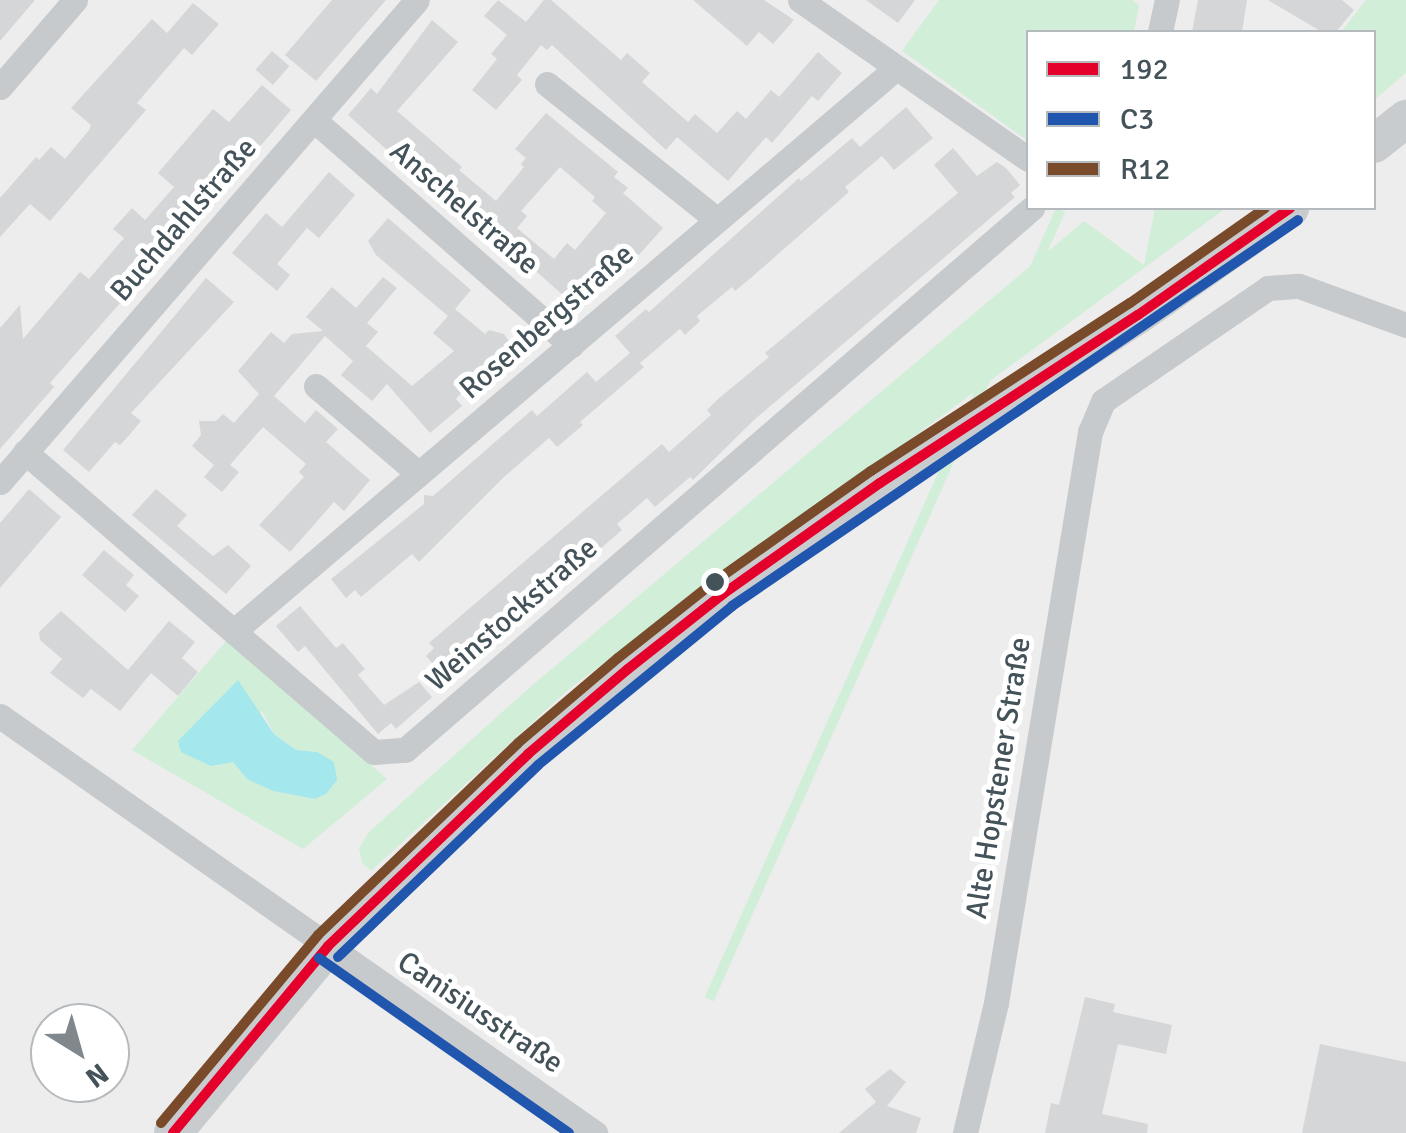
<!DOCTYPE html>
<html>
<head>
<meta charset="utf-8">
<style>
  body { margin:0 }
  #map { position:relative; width:1406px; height:1133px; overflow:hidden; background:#eeeded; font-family:Signika,sans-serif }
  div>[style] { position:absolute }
  .green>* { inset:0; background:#d0eed8; transform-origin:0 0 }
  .water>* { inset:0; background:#a4e7ec }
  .building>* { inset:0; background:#d5d6d7; transform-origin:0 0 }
  .street>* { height:25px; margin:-12.5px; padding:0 12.5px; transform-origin:12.5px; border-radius:12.5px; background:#c7cacc }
  .secondary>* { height:38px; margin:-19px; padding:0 19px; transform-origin:19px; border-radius:19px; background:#c8ccce }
  .bus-1>* { height:10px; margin:-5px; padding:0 5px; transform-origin:5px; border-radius:5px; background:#e4002b }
  .bus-2>* { height:10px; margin:-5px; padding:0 5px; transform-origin:5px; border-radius:5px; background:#2056ae }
  .bus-3>* { height:10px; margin:-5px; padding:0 5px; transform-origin:5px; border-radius:5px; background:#7a4b2a }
  .dots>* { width:28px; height:28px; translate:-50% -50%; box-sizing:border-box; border:5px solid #fff; border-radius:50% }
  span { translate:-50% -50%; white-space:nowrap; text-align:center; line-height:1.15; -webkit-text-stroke:10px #fff; paint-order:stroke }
  .street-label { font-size:30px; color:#445259 }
  .legend { position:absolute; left:1026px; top:30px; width:350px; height:180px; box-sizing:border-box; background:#fff; border:2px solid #b4babd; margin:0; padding:12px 18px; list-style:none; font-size:30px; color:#445259 }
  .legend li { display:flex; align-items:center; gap:20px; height:50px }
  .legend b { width:50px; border:2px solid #b4babd }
  .north { position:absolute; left:30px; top:1003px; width:100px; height:100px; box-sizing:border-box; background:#fff; border:2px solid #b4babd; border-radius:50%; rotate:143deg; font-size:28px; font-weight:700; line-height:40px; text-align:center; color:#445259 }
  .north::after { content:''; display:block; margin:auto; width:35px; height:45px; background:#80888d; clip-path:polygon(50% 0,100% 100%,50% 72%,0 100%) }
</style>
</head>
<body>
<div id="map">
  <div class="green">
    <i style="clip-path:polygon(939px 0,1132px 0,1139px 5px,1134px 32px,1028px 32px,1028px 141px,902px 51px)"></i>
    <i style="clip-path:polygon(1366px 0,1406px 0,1406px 73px,1374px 100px,1374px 32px,1341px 32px)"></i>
    <i style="left:1056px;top:208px;width:10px;height:864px;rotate:24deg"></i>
    <i style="clip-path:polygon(1155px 208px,1226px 208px,570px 688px,371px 871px,362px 863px,359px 848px,369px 832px,529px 688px,1084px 221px,1144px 265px)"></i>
    <i style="clip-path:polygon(evenodd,227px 640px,387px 779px,303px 849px,132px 750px,227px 640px,262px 711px,274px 734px,296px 750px,317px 752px,326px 794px,315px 799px,273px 791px,247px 779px,233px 762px,262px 711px)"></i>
  </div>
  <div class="water">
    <i style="clip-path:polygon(238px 680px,274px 734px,296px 750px,317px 752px,334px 762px,337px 780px,326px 794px,315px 799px,273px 791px,247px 779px,233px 762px,211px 766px,181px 752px,178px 741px)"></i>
  </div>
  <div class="building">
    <i style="clip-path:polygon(0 0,35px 0,0 41px)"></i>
    <i style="clip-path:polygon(332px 0,386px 0,316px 81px,285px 55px)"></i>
    <i style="clip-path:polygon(498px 0,526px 22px,544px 0,551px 0,621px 60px,627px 53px,650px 73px,642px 82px,688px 122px,695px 114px,717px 133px,737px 111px,746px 119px,771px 90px,779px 97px,818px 52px,842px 73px,818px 101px,812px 96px,772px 143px,766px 137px,728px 181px,677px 137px,666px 150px,552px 45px,547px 50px,541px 45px,517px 75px,522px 80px,496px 110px,472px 90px,497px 59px,491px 54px,507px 35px,484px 16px)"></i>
    <i style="clip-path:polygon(693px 0,764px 0,794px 20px,773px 44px,759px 32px,747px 46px)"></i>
    <i style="clip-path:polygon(866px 0,915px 0,898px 23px)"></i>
    <i style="clip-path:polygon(1198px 0,1247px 0,1242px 32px,1192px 32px)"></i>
    <i style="clip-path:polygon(1268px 0,1342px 0,1354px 10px,1336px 32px,1322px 32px)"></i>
    <i style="clip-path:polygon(193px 3px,219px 24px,192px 55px,184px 48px,137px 103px,146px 110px,50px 221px,30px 204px,0 237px,0 198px,36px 157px,39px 160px,51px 147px,65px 159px,89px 130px,91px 125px,71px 108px,152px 19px,167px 33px)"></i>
    <i style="clip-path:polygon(evenodd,432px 20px,458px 42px,397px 111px,462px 167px,459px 170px,496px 201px,524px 167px,521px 164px,526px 158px,515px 149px,546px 113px,618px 172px,614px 177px,628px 188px,623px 193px,663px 228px,636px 258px,618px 243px,592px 274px,599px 280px,600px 289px,578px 308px,531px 267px,525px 274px,348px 115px,371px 88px,377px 94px,432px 20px,560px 167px,595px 197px,592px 201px,606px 213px,575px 250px,567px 243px,554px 259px,517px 228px,527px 216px,521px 211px,560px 167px)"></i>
    <i style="left:272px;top:51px;width:23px;height:25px;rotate:41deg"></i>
    <i style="clip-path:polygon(262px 85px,291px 110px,211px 204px,193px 219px,183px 210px,159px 237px,170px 246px,50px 383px,54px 387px,0 449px,0 328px,20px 305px,23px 339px,80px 272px,89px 279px,124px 238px,113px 229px,132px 208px,145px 220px,174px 187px,158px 173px,213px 109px,229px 122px)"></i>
    <i style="clip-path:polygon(906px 107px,933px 138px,894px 170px,882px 156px,845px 187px,849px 192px,753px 276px,735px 291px,732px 287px,697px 316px,700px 321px,685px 335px,680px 329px,640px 363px,644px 367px,580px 422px,583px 425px,557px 447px,549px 438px,505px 476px,419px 562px,412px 554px,361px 597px,355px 590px,346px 598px,331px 579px,424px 504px,424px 495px,433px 496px,532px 410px,537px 416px,587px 372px,596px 382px,630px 353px,615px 336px,646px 309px,649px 312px,799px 178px,801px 181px,852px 138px,860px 147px)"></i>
    <i style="clip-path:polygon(953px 148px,977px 176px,997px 162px,1006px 168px,1020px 185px,1011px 193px,1015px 197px,754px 420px,693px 480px,690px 477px,655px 507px,647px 498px,617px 524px,622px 530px,564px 580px,560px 575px,529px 600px,534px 606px,447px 680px,426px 656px,434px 648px,429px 643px,662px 444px,669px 452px,711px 415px,707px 410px,718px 399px,769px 357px,765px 353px,958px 193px,934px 165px)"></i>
    <i style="clip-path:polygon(329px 172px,355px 195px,319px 238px,307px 228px,277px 264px,290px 275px,277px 291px,232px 253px,266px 213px,282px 227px)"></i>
    <i style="clip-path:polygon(388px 218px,471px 290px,455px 309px,485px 334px,489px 330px,504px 334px,516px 352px,491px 382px,479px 372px,456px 399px,462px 406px,430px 433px,387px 384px,372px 401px,341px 375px,353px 361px,325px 336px,274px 396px,305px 423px,316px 410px,338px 429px,326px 442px,370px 480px,344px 511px,334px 502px,290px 552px,259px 525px,304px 477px,299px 472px,306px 464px,263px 427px,230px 465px,239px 472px,222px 492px,204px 477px,214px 465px,192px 446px,201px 435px,199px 421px,216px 421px,223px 414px,234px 423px,259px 394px,238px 371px,271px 332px,284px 343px,292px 334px,323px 331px,306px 317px,332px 287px,356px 308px,383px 277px,397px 288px,367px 323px,378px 332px,366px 346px,412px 386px,454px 351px,433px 333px,448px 316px,376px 255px,368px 241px)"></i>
    <i style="clip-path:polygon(206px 278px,234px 302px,131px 413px,141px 421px,132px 432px,120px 445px,115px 442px,89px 472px,63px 450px)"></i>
    <i style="clip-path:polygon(29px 489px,61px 517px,0 588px,0 523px)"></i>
    <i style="clip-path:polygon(156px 489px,187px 515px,177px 526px,213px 556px,228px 545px,251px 566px,226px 594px,132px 515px)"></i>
    <i style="clip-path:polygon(104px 550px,134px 575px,126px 585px,139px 596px,125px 612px,82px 575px)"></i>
    <i style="clip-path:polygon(300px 606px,336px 648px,343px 643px,365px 669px,358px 675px,384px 705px,419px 682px,432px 697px,396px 729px,391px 723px,378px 734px,305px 646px,298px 652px,276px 626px)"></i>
    <i style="clip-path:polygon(61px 611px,128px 670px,169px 621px,195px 642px,182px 658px,198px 672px,178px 696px,151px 673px,120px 711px,91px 689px,83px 698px,50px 673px,62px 659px,40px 640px,39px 632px)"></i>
    <i style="clip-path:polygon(1085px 997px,1115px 1004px,1113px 1012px,1172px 1025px,1166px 1054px,1118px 1044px,1102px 1114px,1148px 1124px,1147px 1133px,1045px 1133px,1051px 1103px,1059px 1105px)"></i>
    <i style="clip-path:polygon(1320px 1044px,1406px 1062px,1406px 1133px,1302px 1133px)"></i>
    <i style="clip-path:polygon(890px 1069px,906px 1082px,887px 1106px,921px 1118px,916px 1133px,839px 1133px,876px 1102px,865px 1089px)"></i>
  </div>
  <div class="street">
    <i style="left:800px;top:0;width:278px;rotate:34.9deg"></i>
    <i style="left:1160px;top:32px;width:33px;rotate:-78deg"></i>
    <i style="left:547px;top:84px;width:216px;rotate:38.6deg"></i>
    <i style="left:0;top:87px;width:115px;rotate:-49.2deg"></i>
    <i style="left:314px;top:120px;width:342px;rotate:41.2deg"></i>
    <i style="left:316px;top:386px;width:135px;rotate:40.5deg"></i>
    <i style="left:25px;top:452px;width:460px;rotate:40.7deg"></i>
    <i style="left:374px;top:752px;width:31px;rotate:-4deg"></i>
    <i style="left:405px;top:750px;width:829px;rotate:-40.84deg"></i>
    <i style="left:0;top:482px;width:637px;rotate:-49.14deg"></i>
    <i style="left:234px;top:631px;width:868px;rotate:-40.37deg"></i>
    <i style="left:0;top:716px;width:727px;rotate:35.02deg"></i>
    <i style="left:965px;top:1133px;width:134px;rotate:-76.6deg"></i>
    <i style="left:996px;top:1003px;width:579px;rotate:-80.65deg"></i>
    <i style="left:1090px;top:432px;width:34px;rotate:-67deg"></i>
    <i style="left:1103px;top:401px;width:200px;rotate:-34.4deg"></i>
    <i style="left:1268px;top:288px;width:31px;rotate:-4deg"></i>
    <i style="left:1299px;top:286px;width:114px;rotate:20deg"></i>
  </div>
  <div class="secondary">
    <i style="left:1374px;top:144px;width:41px;rotate:-38deg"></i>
    <i style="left:173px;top:1133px;width:243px;rotate:-50.3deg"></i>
    <i style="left:328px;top:946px;width:277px;rotate:-43.8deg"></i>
    <i style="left:528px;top:754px;width:131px;rotate:-40.4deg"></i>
    <i style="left:628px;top:669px;width:121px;rotate:-38.3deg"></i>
    <i style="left:723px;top:594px;width:192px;rotate:-35.3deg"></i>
    <i style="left:880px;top:483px;width:308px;rotate:-33.1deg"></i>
    <i style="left:1138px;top:315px;width:186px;rotate:-35.1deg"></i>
  </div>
  <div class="bus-1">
    <i style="left:173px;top:1133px;width:243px;rotate:-50.3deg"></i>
    <i style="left:328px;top:946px;width:277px;rotate:-43.8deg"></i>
    <i style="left:528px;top:754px;width:131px;rotate:-40.4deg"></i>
    <i style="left:628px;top:669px;width:121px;rotate:-38.3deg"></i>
    <i style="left:723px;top:594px;width:192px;rotate:-35.3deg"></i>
    <i style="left:880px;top:483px;width:308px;rotate:-33.1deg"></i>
    <i style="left:1138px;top:315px;width:186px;rotate:-35.1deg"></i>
  </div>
  <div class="bus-2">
    <i style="left:338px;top:957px;width:277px;rotate:-43.8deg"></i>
    <i style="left:538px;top:765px;width:251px;rotate:-39.3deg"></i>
    <i style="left:732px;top:606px;width:685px;rotate:-34.29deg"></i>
    <i style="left:319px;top:958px;width:305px;rotate:35deg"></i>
  </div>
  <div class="bus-3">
    <i style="left:161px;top:1123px;width:245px;rotate:-50.1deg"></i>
    <i style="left:318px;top:935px;width:277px;rotate:-43.8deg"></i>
    <i style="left:518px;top:743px;width:131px;rotate:-40.4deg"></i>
    <i style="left:618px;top:658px;width:122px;rotate:-38.4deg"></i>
    <i style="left:714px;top:582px;width:192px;rotate:-35.3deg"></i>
    <i style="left:871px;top:471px;width:309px;rotate:-33deg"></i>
    <i style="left:1130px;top:303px;width:165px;rotate:-35.1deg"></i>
  </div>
  <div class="dots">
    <i style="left:715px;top:582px;background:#445259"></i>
  </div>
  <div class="street-label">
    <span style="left:464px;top:208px;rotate:41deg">Anschelstraße</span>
    <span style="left:184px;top:220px;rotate:-49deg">Buchdahlstraße</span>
    <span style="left:547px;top:322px;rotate:-41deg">Rosenbergstraße</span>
    <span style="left:512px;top:615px;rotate:-41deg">Weinstockstraße</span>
    <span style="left:999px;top:778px;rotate:-81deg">Alte Hopstener Straße</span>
    <span style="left:480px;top:1013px;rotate:34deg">Canisiusstraße</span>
  </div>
  <ul class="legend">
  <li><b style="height:12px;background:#e4002b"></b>192</li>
  <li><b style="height:12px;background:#2056ae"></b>C3</li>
  <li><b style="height:12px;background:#7a4b2a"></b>R12</li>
  </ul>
  <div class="north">N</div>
</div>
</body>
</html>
